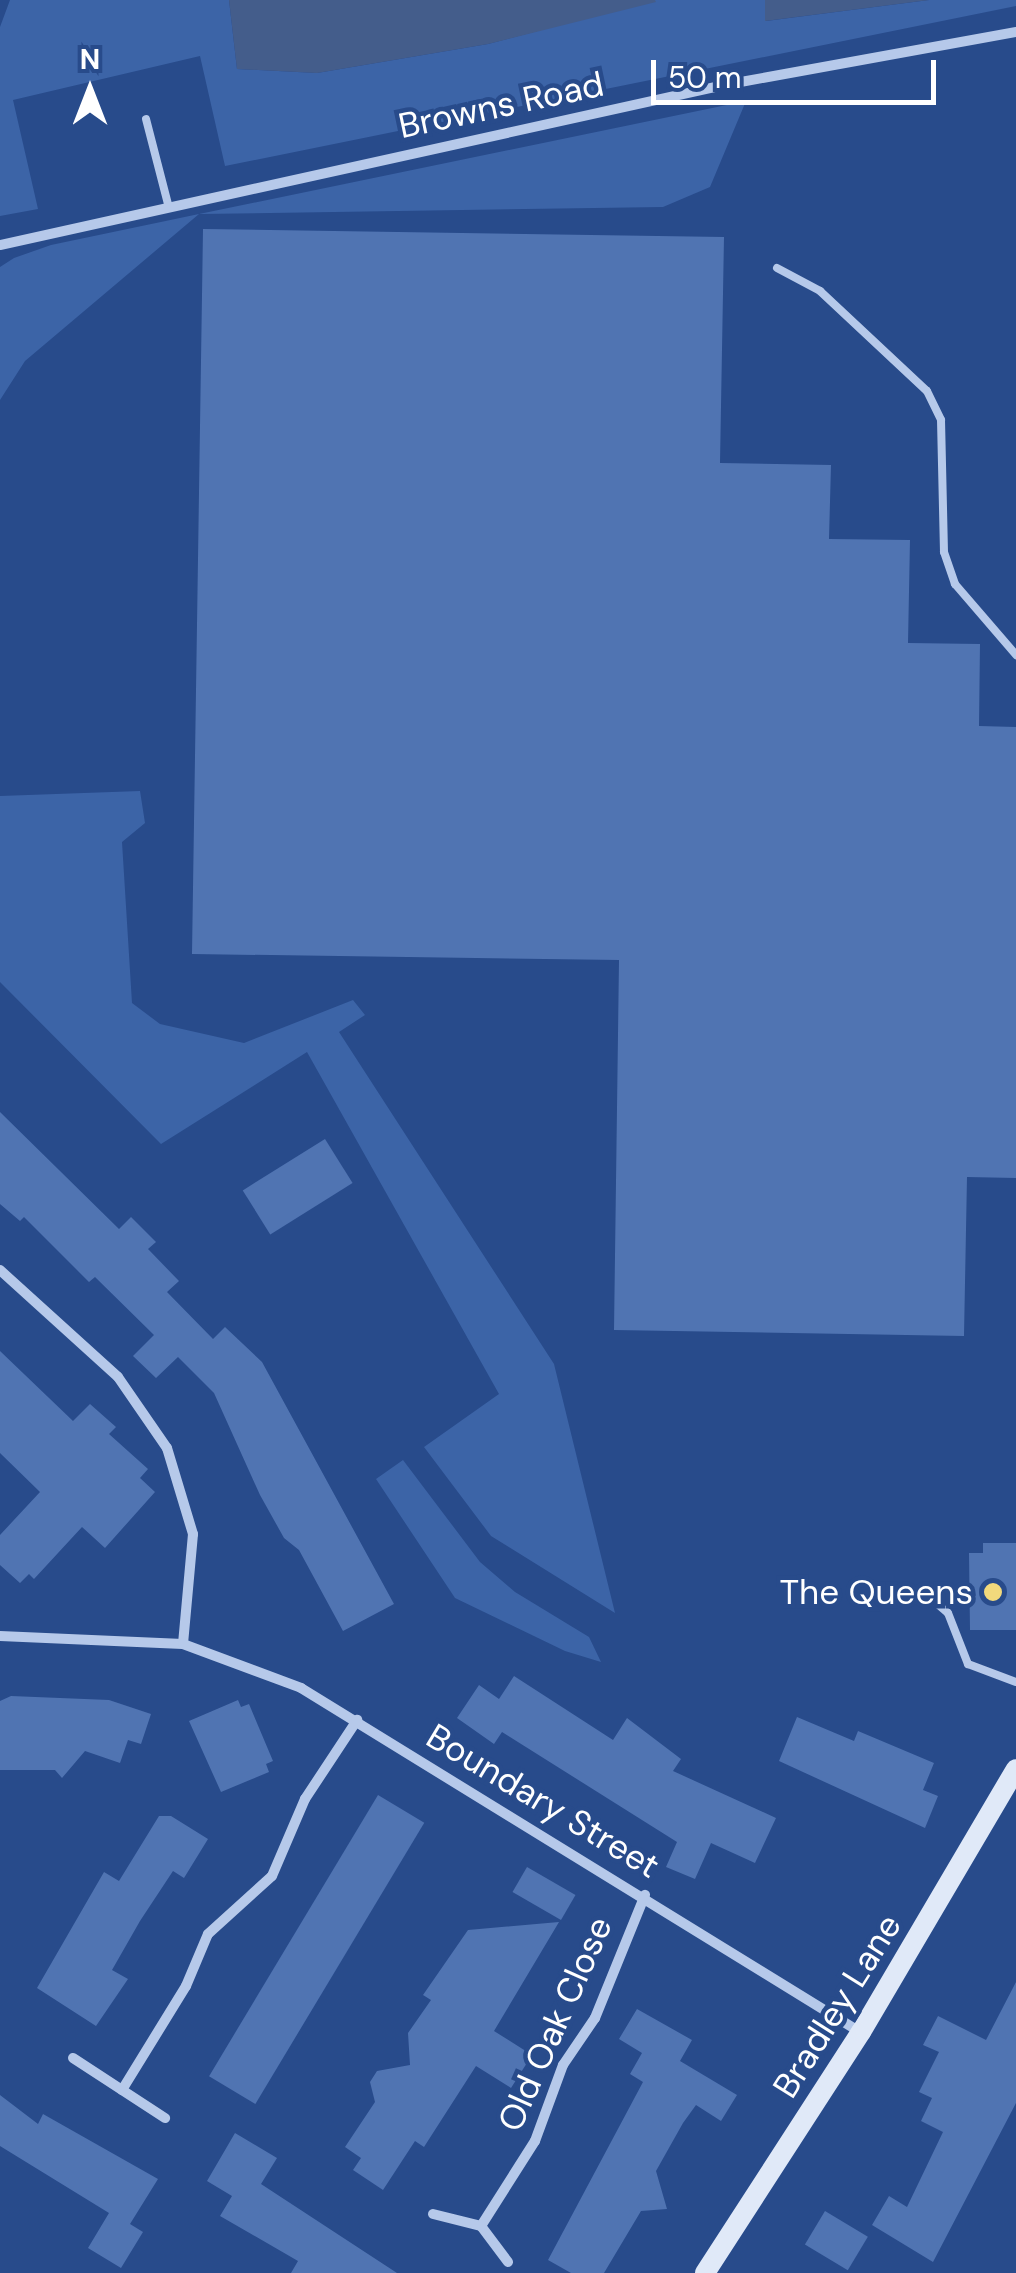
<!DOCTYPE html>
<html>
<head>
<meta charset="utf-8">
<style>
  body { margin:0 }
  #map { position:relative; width:1016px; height:2273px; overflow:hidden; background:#284b8b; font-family:"DM Sans",sans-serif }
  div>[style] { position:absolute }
  .green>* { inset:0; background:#3c64a7 }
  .water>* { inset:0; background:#445d8b }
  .building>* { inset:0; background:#5074b2; transform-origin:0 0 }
  .lane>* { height:8px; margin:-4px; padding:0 4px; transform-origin:4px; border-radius:4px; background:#b6c9ea }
  .street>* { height:10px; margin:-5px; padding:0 5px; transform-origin:5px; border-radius:5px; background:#b6c9ea }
  .secondary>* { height:20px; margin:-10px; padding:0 10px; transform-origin:10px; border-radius:10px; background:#e0e9f8 }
  .dots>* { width:28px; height:28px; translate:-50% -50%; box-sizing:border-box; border:5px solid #284b8b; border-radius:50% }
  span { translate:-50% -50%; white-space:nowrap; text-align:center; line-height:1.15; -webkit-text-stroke:9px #284b8b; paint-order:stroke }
  .street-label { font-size:35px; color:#fff }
  .poi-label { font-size:35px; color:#fff }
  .right { translate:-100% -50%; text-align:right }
  .north { position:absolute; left:40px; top:40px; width:100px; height:100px; -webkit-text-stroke:8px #284b8b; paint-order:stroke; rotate:0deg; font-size:28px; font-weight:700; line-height:40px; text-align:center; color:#fff }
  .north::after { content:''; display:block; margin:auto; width:35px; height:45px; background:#fff; clip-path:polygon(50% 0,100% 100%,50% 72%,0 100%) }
  .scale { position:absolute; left:651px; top:60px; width:285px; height:45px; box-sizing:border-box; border:5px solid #fff; border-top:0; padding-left:12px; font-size:30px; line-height:35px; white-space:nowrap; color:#fff; -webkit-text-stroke:8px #284b8b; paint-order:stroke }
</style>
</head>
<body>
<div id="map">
  <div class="green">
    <i style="clip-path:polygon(10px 0,229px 0,237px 69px,317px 73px,488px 44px,655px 0,765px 0,766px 21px,929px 0,1016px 0,1016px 6px,225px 166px,200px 56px,13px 100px,38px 209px,0 216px,0 27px)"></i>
    <i style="clip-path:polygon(746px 101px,710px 187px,663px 207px,199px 214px,25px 361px,0 400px,0 267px,14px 258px,51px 245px,199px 214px)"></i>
    <i style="clip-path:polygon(140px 791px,145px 823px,122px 842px,132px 1003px,160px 1024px,244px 1043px,353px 1000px,365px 1015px,339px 1032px,554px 1364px,615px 1613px,491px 1536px,424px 1447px,499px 1394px,307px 1052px,161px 1144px,0 982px,0 796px)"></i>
    <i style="clip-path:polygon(403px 1460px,480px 1562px,515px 1592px,589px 1637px,601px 1662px,565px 1651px,455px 1598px,376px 1479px)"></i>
  </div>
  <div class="water">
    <i style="clip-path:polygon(229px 0,655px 0,656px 2px,488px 44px,317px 73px,237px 69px)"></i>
    <i style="clip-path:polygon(765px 0,929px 0,765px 21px)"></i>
  </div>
  <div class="building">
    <i style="clip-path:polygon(203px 229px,724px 237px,720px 463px,831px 465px,829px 539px,910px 540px,908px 643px,980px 644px,979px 726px,1016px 727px,1016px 1178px,967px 1177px,964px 1336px,614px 1330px,619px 960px,192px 954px)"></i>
    <i style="clip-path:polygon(0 1112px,119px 1229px,131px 1217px,156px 1242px,148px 1249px,179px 1281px,167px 1292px,213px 1339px,225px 1327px,262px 1362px,394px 1604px,343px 1631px,299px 1550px,284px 1538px,260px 1495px,214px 1393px,178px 1357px,156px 1378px,133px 1356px,154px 1335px,95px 1277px,89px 1282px,24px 1217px,20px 1221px,0 1204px)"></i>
    <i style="left:325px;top:1139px;width:52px;height:97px;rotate:58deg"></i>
    <i style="clip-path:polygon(0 1351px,73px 1421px,90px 1404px,116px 1427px,109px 1434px,148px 1469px,140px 1478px,155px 1492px,105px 1548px,82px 1527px,34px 1579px,29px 1574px,20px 1583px,0 1565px,0 1535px,40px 1492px,0 1453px)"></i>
    <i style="clip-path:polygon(983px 1543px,1016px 1543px,1016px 1630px,970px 1630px,969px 1553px,983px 1553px)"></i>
    <i style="clip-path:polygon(514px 1676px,613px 1740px,627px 1718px,681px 1759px,673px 1771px,776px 1818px,755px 1863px,711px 1843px,695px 1879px,666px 1867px,677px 1842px,502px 1732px,494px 1744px,457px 1718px,479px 1685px,499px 1699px)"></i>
    <i style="clip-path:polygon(11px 1696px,109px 1700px,151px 1714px,141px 1744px,128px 1740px,120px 1763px,85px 1751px,62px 1778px,55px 1770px,0 1770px,0 1701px)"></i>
    <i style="clip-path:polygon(238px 1700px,241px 1707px,249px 1704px,273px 1761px,266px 1764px,269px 1772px,221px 1792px,189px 1721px)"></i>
    <i style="clip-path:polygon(797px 1717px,854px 1741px,858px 1731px,934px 1763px,923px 1790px,938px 1796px,925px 1828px,779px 1761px)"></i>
    <i style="left:378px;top:1795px;width:54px;height:328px;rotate:31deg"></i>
    <i style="clip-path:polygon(159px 1816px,171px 1816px,208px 1839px,184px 1878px,173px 1871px,140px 1921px,112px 1970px,128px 1979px,96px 2026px,37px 1988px,104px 1872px,119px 1881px)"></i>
    <i style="left:527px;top:1867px;width:56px;height:29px;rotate:30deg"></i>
    <i style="clip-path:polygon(559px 1922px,494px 2031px,532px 2055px,511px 2088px,476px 2066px,424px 2147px,415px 2141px,383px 2190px,353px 2170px,361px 2158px,345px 2147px,375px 2102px,370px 2082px,377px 2071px,410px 2065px,408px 2033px,431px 2000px,423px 1995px,468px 1930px)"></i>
    <i style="clip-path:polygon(1016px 1982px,1016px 2103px,933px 2262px,872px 2225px,889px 2196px,907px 2207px,943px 2132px,921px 2121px,932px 2098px,919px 2092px,939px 2052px,923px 2045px,938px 2016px,986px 2040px)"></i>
    <i style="clip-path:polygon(637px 2009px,692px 2040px,680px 2061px,737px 2095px,721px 2121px,696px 2105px,683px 2123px,656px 2171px,667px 2209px,641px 2211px,604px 2273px,571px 2273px,548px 2260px,643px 2082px,630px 2074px,642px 2053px,619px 2039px)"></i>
    <i style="clip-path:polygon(0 2095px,38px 2124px,43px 2114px,158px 2179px,130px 2224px,143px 2232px,121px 2268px,88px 2248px,109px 2213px,0 2146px)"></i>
    <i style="clip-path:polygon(235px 2133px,277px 2158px,261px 2184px,397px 2273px,291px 2273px,298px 2261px,220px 2216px,232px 2196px,207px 2181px)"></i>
    <i style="left:825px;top:2211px;width:50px;height:39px;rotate:31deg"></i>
  </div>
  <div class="lane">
    <i style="left:146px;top:119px;width:88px;rotate:75.5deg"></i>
    <i style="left:777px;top:268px;width:49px;rotate:28.1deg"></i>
    <i style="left:820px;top:291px;width:146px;rotate:43.1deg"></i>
    <i style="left:927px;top:391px;width:32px;rotate:64deg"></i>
    <i style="left:941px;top:420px;width:132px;rotate:88.7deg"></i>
    <i style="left:944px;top:552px;width:34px;rotate:71deg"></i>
    <i style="left:955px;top:584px;width:94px;rotate:49.3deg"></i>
    <i style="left:905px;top:1598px;width:29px;rotate:6deg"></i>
    <i style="left:934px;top:1601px;width:18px;rotate:41deg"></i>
    <i style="left:948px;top:1613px;width:55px;rotate:68.6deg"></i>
    <i style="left:968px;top:1664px;width:51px;rotate:20.6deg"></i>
  </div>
  <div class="street">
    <i style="left:0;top:245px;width:741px;rotate:-12.46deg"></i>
    <i style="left:724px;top:85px;width:297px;rotate:-10.3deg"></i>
    <i style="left:0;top:1270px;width:159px;rotate:42.2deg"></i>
    <i style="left:118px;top:1377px;width:86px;rotate:55.4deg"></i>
    <i style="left:167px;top:1448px;width:90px;rotate:73.2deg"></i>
    <i style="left:193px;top:1534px;width:110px;rotate:95.2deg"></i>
    <i style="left:0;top:1636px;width:183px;rotate:2.5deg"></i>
    <i style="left:183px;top:1644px;width:126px;rotate:20.4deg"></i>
    <i style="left:301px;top:1688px;width:656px;rotate:31.61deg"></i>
    <i style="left:73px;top:2058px;width:110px;rotate:33.1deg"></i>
    <i style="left:122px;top:2090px;width:122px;rotate:-58.4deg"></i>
    <i style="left:186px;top:1986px;width:56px;rotate:-67.1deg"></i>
    <i style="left:208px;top:1934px;width:86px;rotate:-42.2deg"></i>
    <i style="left:272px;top:1876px;width:84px;rotate:-66.8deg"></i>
    <i style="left:305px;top:1799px;width:95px;rotate:-56.6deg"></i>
    <i style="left:433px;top:2214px;width:49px;rotate:14deg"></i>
    <i style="left:481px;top:2226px;width:45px;rotate:53.1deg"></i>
    <i style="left:481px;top:2226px;width:101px;rotate:-57.6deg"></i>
    <i style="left:535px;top:2141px;width:81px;rotate:-69.8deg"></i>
    <i style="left:563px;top:2065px;width:57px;rotate:-55.8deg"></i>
    <i style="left:595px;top:2018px;width:133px;rotate:-67.9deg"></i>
  </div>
  <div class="secondary">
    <i style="left:705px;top:2273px;width:287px;rotate:-57.1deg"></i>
    <i style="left:861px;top:2032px;width:305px;rotate:-59.5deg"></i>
  </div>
  <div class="dots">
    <i style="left:993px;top:1592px;background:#f2d97c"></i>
  </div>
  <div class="street-label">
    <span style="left:501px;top:105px;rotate:-12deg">Browns Road</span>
    <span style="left:543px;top:1801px;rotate:31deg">Boundary Street</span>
    <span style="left:837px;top:2006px;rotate:-58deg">Bradley Lane</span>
    <span style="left:555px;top:2024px;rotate:-66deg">Old Oak Close</span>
  </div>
  <div class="poi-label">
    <span class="right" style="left:973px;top:1592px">The Queens</span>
  </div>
  <div class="north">N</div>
  <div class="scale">50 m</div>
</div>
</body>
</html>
